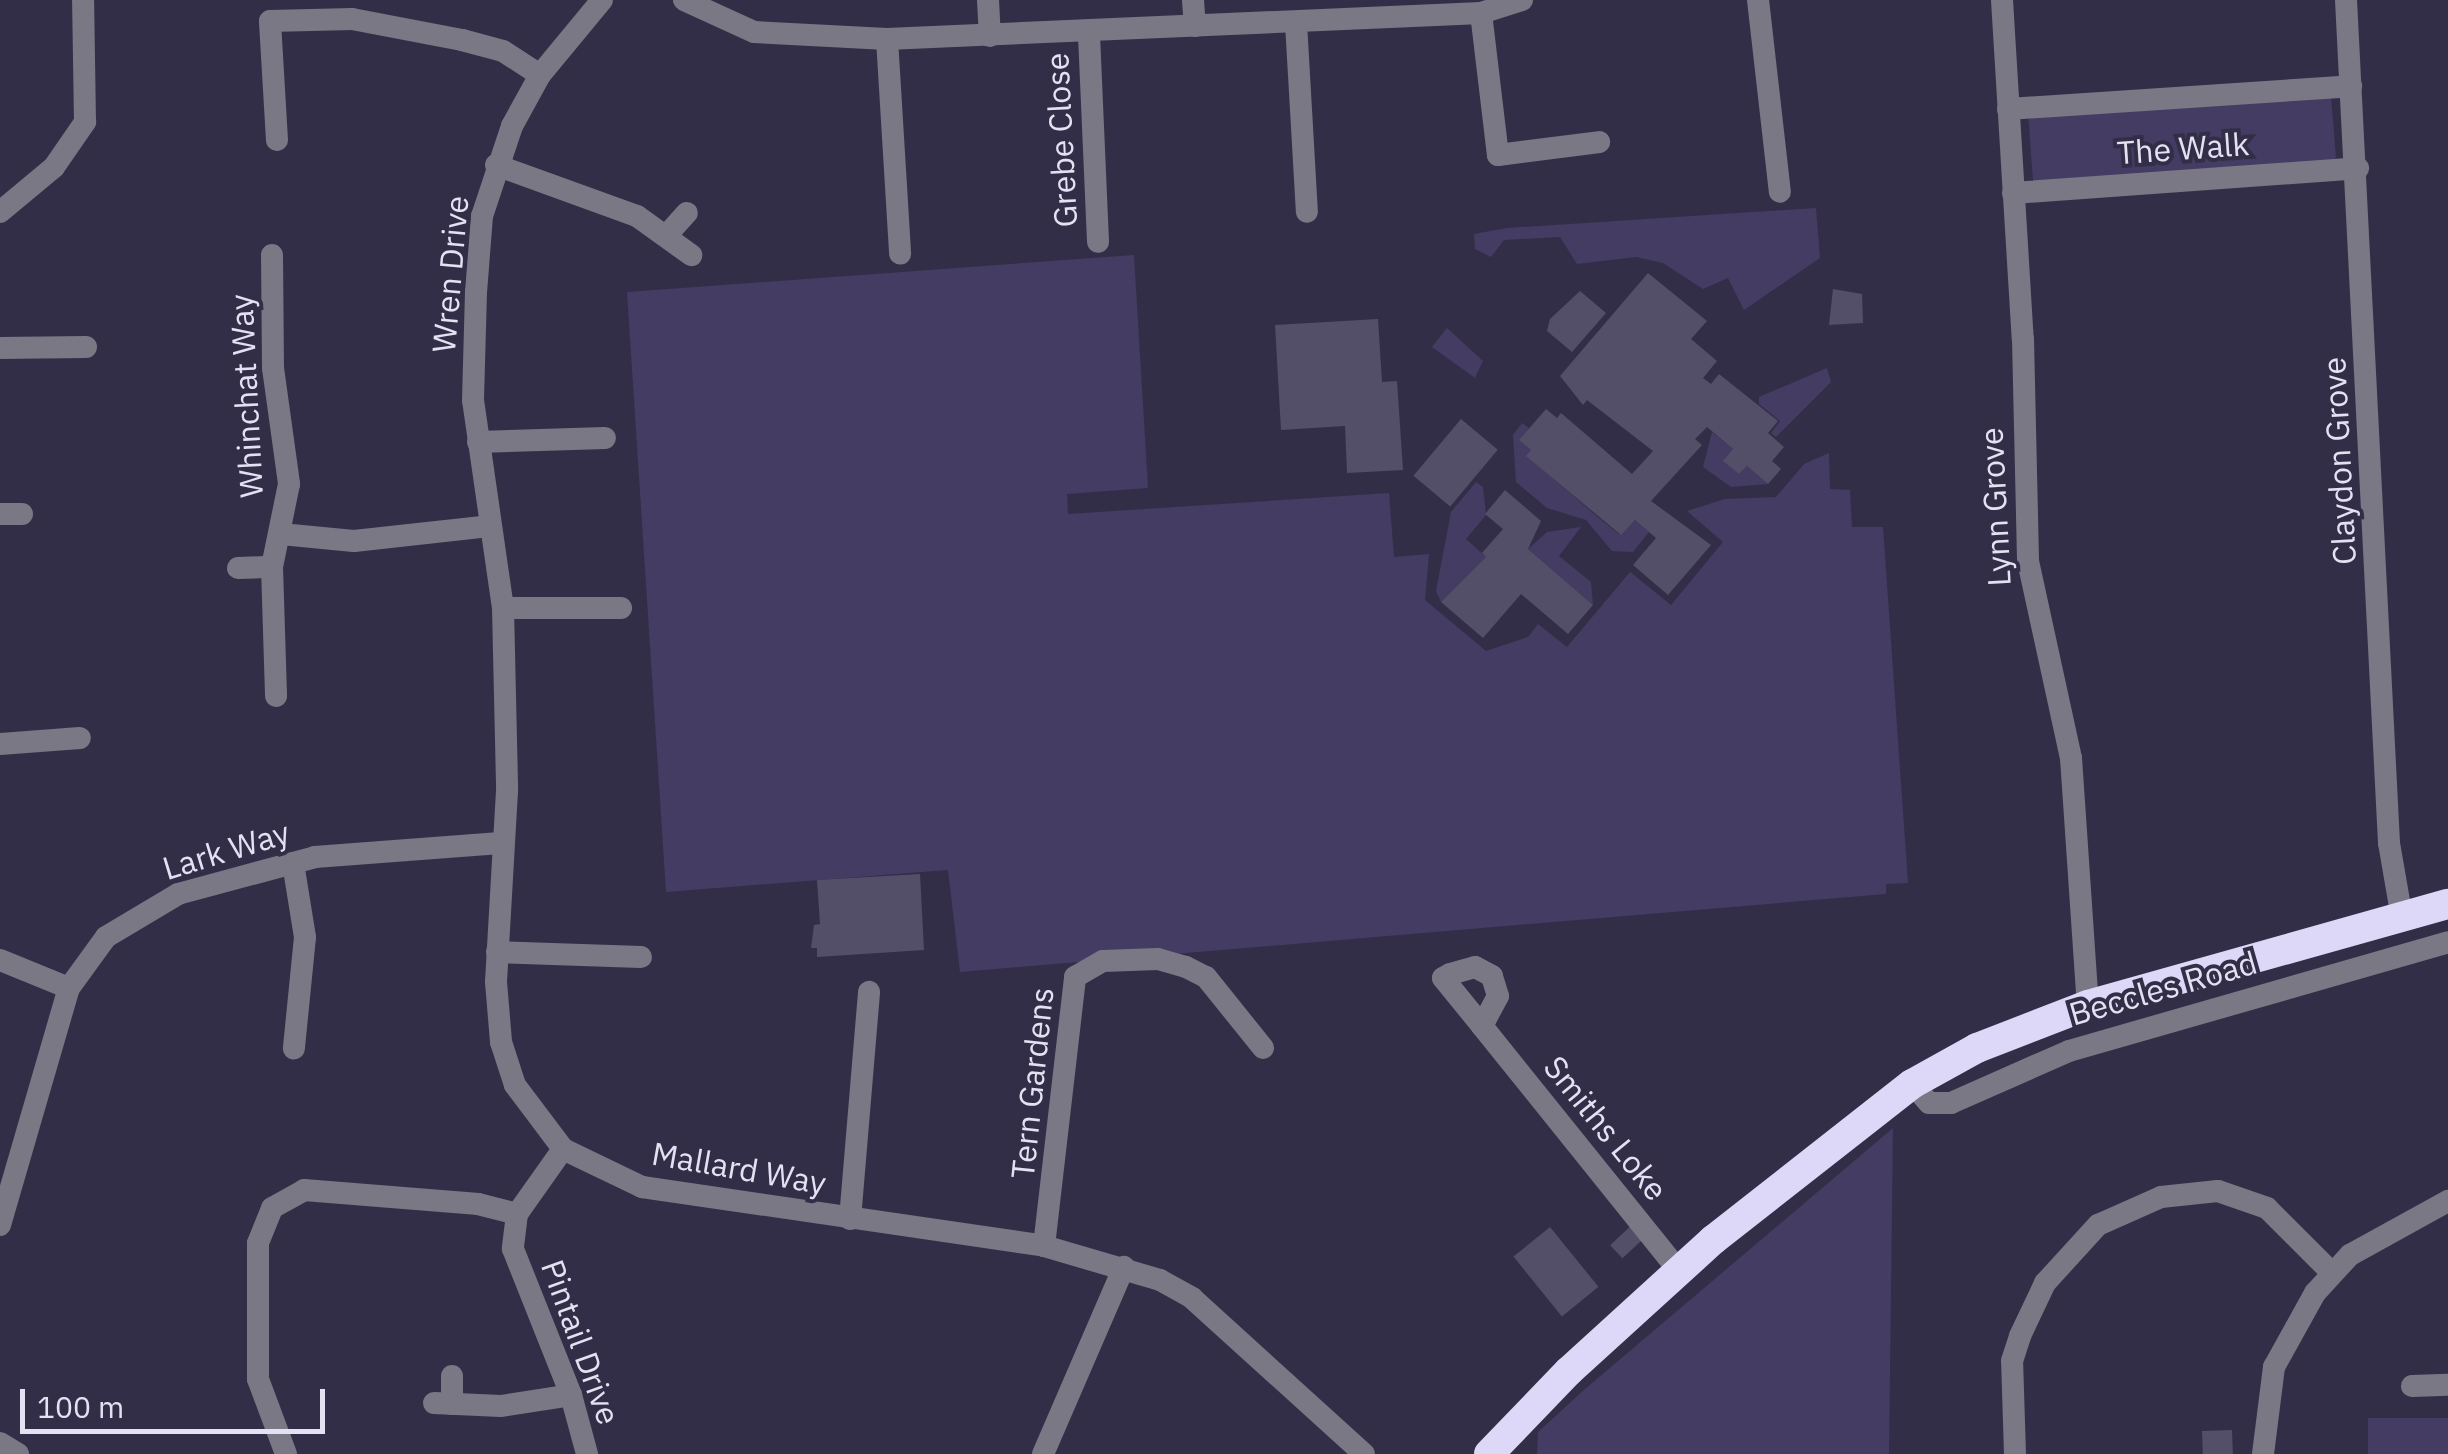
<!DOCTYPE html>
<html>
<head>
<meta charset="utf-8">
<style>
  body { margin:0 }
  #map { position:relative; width:2448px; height:1454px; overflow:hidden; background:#332e47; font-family:"IBM Plex Sans",sans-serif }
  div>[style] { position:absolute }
  .green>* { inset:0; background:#443c62; transform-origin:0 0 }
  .building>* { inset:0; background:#544f69; transform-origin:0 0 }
  .minor>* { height:22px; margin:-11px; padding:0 11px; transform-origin:11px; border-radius:11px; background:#7a7885 }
  .highway>* { height:30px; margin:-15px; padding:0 15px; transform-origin:15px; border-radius:15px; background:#ddd8f8 }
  span { translate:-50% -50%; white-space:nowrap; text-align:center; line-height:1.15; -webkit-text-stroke:8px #332e47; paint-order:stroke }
  .street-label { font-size:32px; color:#e4e2f2 }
  .scale { position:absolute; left:20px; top:1389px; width:305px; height:45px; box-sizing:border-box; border:5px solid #e4e2f2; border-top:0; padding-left:12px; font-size:30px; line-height:35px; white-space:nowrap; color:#e4e2f2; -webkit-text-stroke:8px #332e47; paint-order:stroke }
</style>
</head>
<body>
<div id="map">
  <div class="green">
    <i style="clip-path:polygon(2331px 96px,2336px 158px,2323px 164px,2033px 181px,2028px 112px)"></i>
    <i style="clip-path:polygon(1816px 208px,1820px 258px,1744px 310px,1728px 278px,1703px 289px,1663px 263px,1636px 257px,1577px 264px,1560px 237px,1504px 240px,1491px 257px,1475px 249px,1474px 234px,1507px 228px)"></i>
    <i style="clip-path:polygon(1134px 255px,1148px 488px,1067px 494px,1068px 514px,1389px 493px,1394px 557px,1429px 554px,1425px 600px,1486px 651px,1528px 637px,1538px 624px,1567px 647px,1630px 572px,1671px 605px,1723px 542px,1687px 511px,1725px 499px,1776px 497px,1804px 464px,1829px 453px,1830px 489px,1850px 490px,1852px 527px,1883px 527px,1908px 883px,1886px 884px,1886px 894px,960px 972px,948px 870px,666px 892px,627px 292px)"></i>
    <i style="clip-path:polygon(1447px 328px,1483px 361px,1475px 378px,1432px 347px)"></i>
    <i style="clip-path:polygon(1827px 368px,1831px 382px,1776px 437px,1771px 433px,1780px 421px,1759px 404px,1759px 397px)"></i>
    <i style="clip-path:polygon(1522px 423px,1529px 428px,1520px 440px,1531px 450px,1527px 456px,1600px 519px,1620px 535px,1635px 520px,1649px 532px,1633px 552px,1612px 551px,1586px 520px,1547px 508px,1516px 482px,1513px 435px)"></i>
    <i style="clip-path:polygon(1712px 432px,1733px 449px,1724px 461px,1739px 474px,1747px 466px,1768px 484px,1731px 487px,1703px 467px)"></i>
    <i style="clip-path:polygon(1476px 482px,1483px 487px,1486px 515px,1466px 539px,1486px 557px,1441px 602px,1436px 591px,1451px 512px)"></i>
    <i style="clip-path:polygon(1581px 527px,1559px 556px,1591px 582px,1593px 605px,1528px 549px,1547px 532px)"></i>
    <i style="clip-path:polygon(1893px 1128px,1889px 1454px,1537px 1454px,1538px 1432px,1585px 1389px)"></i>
    <i style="left:2448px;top:1418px;width:36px;height:80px;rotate:90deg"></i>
  </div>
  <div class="building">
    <i style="clip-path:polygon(1648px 273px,1707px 321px,1691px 339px,1717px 361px,1703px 378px,1711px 384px,1719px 374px,1778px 421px,1768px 433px,1784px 447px,1772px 461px,1781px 469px,1768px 484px,1747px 466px,1739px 474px,1723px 461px,1733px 449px,1707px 427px,1695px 439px,1702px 445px,1651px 501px,1711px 545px,1668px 595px,1633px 565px,1656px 538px,1635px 520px,1621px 535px,1526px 456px,1531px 450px,1519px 440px,1546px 409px,1557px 418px,1561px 413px,1632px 474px,1653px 451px,1587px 400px,1583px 405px,1560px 376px)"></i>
    <i style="clip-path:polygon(1833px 289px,1862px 294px,1863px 323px,1829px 325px)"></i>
    <i style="clip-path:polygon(1580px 291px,1606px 313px,1572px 352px,1547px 331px,1550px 319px)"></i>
    <i style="clip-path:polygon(1378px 319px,1382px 382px,1397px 381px,1403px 470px,1347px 473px,1345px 426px,1281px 430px,1275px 325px)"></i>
    <i style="left:1461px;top:419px;width:48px;height:74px;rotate:40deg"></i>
    <i style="clip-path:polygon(1505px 490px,1541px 521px,1528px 549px,1593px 605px,1568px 634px,1521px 594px,1483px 638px,1441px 602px,1486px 557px,1482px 553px,1503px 529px,1485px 514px)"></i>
    <i style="clip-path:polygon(920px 874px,924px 950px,817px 957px,817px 948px,811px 948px,814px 925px,820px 924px,817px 880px)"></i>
    <i style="left:1635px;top:1222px;width:18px;height:34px;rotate:47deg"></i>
    <i style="left:1550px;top:1227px;width:77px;height:47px;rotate:51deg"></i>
    <i style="left:2232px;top:1430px;width:24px;height:30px;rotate:88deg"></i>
  </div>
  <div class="minor">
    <i style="left:602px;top:0;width:97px;rotate:129.6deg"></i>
    <i style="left:540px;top:75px;width:58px;rotate:118.8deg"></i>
    <i style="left:512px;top:126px;width:95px;rotate:108.4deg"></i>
    <i style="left:482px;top:216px;width:76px;rotate:94.5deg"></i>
    <i style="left:476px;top:292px;width:108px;rotate:91.6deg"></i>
    <i style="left:473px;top:400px;width:210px;rotate:81.8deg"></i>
    <i style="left:503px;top:608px;width:183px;rotate:88.7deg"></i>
    <i style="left:507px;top:791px;width:191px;rotate:93.3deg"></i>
    <i style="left:496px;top:982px;width:60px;rotate:85.2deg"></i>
    <i style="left:501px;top:1042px;width:45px;rotate:72deg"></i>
    <i style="left:515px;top:1085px;width:80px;rotate:53.1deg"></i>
    <i style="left:563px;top:1149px;width:88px;rotate:25.7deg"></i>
    <i style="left:642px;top:1187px;width:406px;rotate:8.3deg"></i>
    <i style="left:1044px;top:1246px;width:121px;rotate:16.3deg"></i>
    <i style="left:1160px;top:1280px;width:37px;rotate:29deg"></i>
    <i style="left:1192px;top:1298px;width:232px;rotate:42.2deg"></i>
    <i style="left:684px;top:0;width:77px;rotate:24.6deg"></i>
    <i style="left:754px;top:32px;width:133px;rotate:3deg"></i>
    <i style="left:887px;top:39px;width:595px;rotate:-2.51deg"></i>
    <i style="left:1481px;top:13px;width:43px;rotate:-17.6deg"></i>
    <i style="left:988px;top:0;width:36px;rotate:87deg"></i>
    <i style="left:1193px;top:0;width:26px;rotate:86deg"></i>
    <i style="left:1758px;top:0;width:193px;rotate:83.5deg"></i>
    <i style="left:2002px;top:0;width:340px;rotate:86.5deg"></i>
    <i style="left:2023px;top:339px;width:222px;rotate:88.7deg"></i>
    <i style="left:2028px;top:561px;width:202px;rotate:77.7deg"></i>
    <i style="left:2071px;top:758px;width:248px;rotate:86.1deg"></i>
    <i style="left:2346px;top:0;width:844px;rotate:87.08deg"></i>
    <i style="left:2389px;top:843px;width:76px;rotate:80.2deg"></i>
    <i style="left:1481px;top:13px;width:143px;rotate:83.2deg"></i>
    <i style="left:1498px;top:155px;width:102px;rotate:-7.3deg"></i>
    <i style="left:1296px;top:23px;width:189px;rotate:86.7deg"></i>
    <i style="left:1089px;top:35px;width:207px;rotate:87.5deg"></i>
    <i style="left:887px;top:39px;width:215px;rotate:86.5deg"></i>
    <i style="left:2008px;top:109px;width:344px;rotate:-3.8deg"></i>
    <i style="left:277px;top:140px;width:119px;rotate:-93.4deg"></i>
    <i style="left:270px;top:21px;width:82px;rotate:-1.4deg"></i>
    <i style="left:352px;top:19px;width:112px;rotate:10.8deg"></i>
    <i style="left:462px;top:40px;width:42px;rotate:15deg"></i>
    <i style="left:503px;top:51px;width:44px;rotate:33deg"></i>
    <i style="left:496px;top:165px;width:150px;rotate:19.9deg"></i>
    <i style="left:637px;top:216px;width:67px;rotate:35.8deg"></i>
    <i style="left:2013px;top:193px;width:346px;rotate:-4.1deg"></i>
    <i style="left:0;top:212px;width:70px;rotate:-39.8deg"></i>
    <i style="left:54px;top:167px;width:55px;rotate:-55.4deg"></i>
    <i style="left:85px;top:122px;width:122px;rotate:-90.9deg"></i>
    <i style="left:666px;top:236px;width:31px;rotate:-48deg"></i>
    <i style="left:272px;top:255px;width:113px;rotate:89.5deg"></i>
    <i style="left:273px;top:368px;width:117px;rotate:82.1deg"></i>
    <i style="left:289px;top:484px;width:85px;rotate:101.6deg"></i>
    <i style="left:272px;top:567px;width:129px;rotate:88.2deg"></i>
    <i style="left:0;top:348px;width:86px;rotate:-0.7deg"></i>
    <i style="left:478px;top:442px;width:127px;rotate:-1.8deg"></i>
    <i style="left:0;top:514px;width:22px"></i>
    <i style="left:281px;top:534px;width:73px;rotate:5.5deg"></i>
    <i style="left:354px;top:541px;width:136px;rotate:-6.3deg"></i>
    <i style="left:238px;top:568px;width:34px;rotate:-2deg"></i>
    <i style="left:503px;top:608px;width:118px"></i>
    <i style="left:0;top:744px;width:80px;rotate:-4.3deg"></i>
    <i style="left:293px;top:863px;width:75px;rotate:80.8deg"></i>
    <i style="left:305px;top:937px;width:112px;rotate:95.7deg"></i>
    <i style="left:497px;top:952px;width:144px;rotate:2deg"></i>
    <i style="left:0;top:960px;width:74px;rotate:22.1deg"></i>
    <i style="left:1482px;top:1026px;width:34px;rotate:-62deg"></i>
    <i style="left:1498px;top:996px;width:21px;rotate:-107deg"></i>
    <i style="left:1492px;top:976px;width:19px;rotate:-152deg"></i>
    <i style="left:1475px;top:967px;width:26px;rotate:164deg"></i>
    <i style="left:1450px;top:974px;width:8px;rotate:150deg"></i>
    <i style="left:1443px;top:978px;width:62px;rotate:50.9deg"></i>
    <i style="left:1482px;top:1026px;width:314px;rotate:51.2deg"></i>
    <i style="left:1912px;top:1084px;width:25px;rotate:48deg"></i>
    <i style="left:1929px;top:1103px;width:22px"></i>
    <i style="left:1951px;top:1103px;width:129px;rotate:-23.8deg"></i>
    <i style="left:2069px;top:1051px;width:394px;rotate:-16deg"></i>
    <i style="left:563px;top:1149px;width:80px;rotate:125.3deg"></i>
    <i style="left:517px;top:1214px;width:35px;rotate:97deg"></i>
    <i style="left:513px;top:1249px;width:157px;rotate:68.3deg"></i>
    <i style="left:571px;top:1395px;width:61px;rotate:74.8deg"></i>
    <i style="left:850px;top:1219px;width:228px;rotate:-85.2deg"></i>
    <i style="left:0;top:1225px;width:247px;rotate:-73.8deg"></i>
    <i style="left:69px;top:988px;width:63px;rotate:-54deg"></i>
    <i style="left:106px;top:937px;width:84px;rotate:-30.8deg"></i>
    <i style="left:178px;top:894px;width:142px;rotate:-15.1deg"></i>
    <i style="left:315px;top:857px;width:189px;rotate:-4.3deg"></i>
    <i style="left:1044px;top:1246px;width:271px;rotate:-83.4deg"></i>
    <i style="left:1075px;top:977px;width:32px;rotate:-30deg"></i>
    <i style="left:1103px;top:961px;width:55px;rotate:-2.1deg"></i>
    <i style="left:1158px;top:959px;width:29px;rotate:16deg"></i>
    <i style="left:1186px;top:967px;width:22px;rotate:27deg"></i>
    <i style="left:1206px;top:977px;width:91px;rotate:51.2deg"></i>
    <i style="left:452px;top:1376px;width:28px;rotate:90deg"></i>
    <i style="left:2412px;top:1386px;width:36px;rotate:-2deg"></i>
    <i style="left:434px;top:1403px;width:67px;rotate:2.6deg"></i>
    <i style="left:501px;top:1406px;width:71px;rotate:-8.9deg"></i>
    <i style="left:0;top:1443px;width:21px;rotate:31deg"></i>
    <i style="left:286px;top:1454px;width:80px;rotate:-110.5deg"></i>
    <i style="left:258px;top:1379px;width:136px;rotate:-90deg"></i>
    <i style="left:258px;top:1243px;width:38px;rotate:-68deg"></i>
    <i style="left:272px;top:1208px;width:37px;rotate:-29deg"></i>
    <i style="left:304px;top:1190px;width:175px;rotate:4.6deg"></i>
    <i style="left:478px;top:1204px;width:40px;rotate:14.4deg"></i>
    <i style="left:1043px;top:1454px;width:204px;rotate:-66.6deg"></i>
    <i style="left:2015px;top:1454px;width:93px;rotate:-91.8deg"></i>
    <i style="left:2012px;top:1361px;width:26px;rotate:-72deg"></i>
    <i style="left:2020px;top:1336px;width:59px;rotate:-64.7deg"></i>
    <i style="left:2045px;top:1283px;width:79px;rotate:-47.6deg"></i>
    <i style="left:2098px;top:1225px;width:69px;rotate:-24deg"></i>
    <i style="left:2161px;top:1197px;width:57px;rotate:-6deg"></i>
    <i style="left:2218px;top:1191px;width:52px;rotate:19.1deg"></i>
    <i style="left:2267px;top:1208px;width:92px;rotate:45deg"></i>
    <i style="left:2263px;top:1454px;width:88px;rotate:-82.8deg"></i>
    <i style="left:2274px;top:1367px;width:85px;rotate:-61deg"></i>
    <i style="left:2315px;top:1293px;width:52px;rotate:-47.4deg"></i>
    <i style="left:2350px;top:1255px;width:112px;rotate:-28.9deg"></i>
  </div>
  <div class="highway">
    <i style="left:1489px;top:1454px;width:115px;rotate:-46.1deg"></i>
    <i style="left:1569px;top:1371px;width:195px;rotate:-42.3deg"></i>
    <i style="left:1713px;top:1240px;width:253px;rotate:-38.1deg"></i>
    <i style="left:1912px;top:1084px;width:74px;rotate:-29deg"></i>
    <i style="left:1977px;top:1048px;width:119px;rotate:-21.2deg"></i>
    <i style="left:2088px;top:1005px;width:374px;rotate:-15.7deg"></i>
  </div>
  <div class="street-label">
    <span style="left:1061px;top:140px;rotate:-93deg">Grebe Close</span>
    <span style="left:2183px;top:148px;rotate:-4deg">The Walk</span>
    <span style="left:450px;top:274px;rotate:-85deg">Wren Drive</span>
    <span style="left:246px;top:396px;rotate:-93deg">Whinchat Way</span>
    <span style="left:2339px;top:461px;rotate:-93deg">Claydon Grove</span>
    <span style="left:1995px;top:507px;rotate:-93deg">Lynn Grove</span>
    <span style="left:226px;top:850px;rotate:-17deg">Lark Way</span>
    <span style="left:2163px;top:988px;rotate:-16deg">Beccles Road</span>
    <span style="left:1032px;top:1083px;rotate:-84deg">Tern Gardens</span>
    <span style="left:1606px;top:1128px;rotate:51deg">Smiths Loke</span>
    <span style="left:739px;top:1168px;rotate:10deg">Mallard Way</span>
    <span style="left:581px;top:1342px;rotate:70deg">Pintail Drive</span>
  </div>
  <div class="scale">100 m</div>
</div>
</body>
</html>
